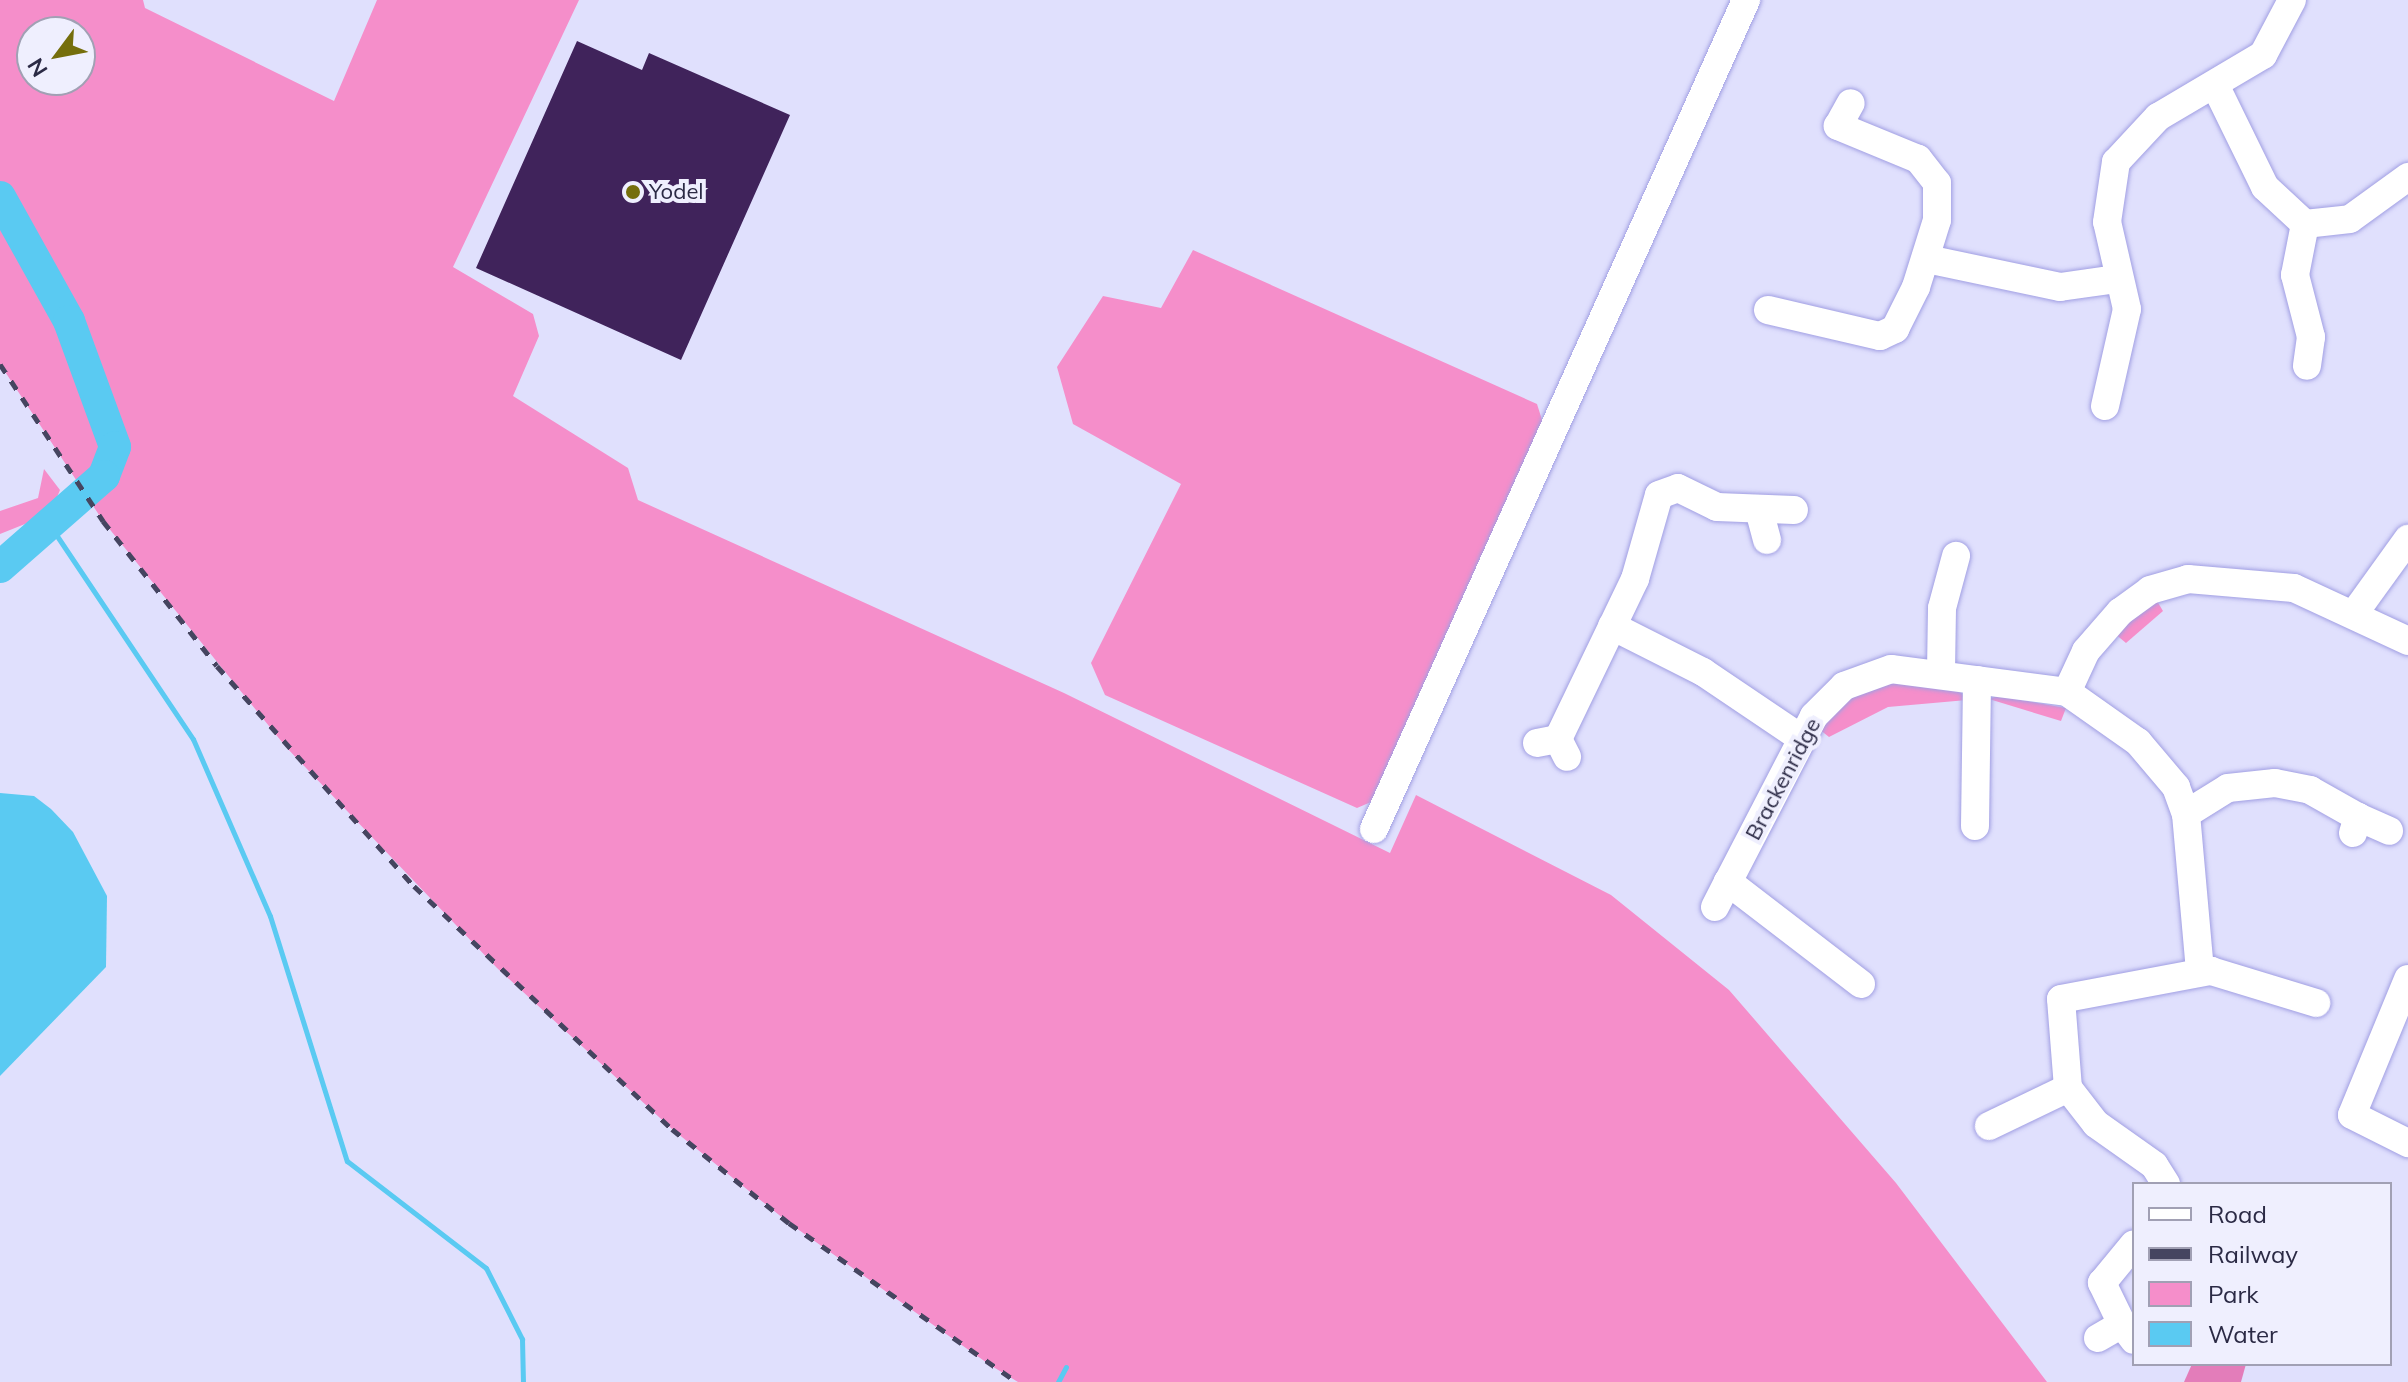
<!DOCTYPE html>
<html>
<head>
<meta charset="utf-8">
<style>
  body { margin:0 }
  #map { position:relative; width:2408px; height:1382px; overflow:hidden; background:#e0e0fd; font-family:Mulish,sans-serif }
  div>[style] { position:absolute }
  .green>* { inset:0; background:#f58eca }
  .forest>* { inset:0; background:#e37dba }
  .water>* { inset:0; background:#5acaf2 }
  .stream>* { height:5px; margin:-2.5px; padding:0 2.5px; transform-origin:2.5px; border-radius:2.5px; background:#5acaf2 }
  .river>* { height:32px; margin:-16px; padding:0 16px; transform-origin:16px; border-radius:16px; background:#5acaf2 }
  .building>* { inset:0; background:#40235b }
  .roads { filter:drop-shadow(0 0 2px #a19fe3) drop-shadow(0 0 2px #a19fe3) }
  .minor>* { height:28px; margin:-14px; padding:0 14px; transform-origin:14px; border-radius:14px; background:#fff }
  .rail>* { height:5px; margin-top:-2.5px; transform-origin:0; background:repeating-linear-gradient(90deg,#454560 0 10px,transparent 0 20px) }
  .dots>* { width:22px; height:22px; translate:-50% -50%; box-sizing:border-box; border:4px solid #efeffe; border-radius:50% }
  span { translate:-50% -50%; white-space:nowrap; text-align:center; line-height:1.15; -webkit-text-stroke:8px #efeffe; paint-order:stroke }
  .poi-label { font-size:22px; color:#2b2a45 }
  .left { translate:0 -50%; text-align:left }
  .street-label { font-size:22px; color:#2b2a45 }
  .legend { position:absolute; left:2132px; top:1182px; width:260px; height:184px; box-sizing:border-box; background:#efeffe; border:2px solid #a1a0b4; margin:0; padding:10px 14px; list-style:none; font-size:24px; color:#2b2a45 }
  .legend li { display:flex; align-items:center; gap:16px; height:40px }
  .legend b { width:40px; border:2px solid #a1a0b4 }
  .north { position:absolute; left:16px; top:16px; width:80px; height:80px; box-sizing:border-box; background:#efeffe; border:2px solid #a1a0b4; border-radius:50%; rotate:238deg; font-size:22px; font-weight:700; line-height:32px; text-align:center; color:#2b2a45 }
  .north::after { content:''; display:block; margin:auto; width:28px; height:36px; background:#756e0c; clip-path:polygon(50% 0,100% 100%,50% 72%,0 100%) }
</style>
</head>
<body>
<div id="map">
  <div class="green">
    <i style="clip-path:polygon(evenodd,0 0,143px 0,145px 8px,334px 101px,377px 0,579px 0,453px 267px,533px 314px,539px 336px,513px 396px,628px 468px,638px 500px,1064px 693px,1390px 853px,1416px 795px,1611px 895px,1729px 990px,1896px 1183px,2047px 1382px,1018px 1382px,990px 1365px,789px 1223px,672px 1129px,497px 968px,286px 747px,103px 521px,0 364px,0 0,32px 32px,80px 32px,80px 80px,32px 80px,32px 32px)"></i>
    <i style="clip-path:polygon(1193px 250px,1537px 404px,1543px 423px,1378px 799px,1357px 808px,1105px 695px,1091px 663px,1181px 484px,1073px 424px,1057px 367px,1103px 296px,1161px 308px)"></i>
    <i style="clip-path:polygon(44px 469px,60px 490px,50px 514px,0 534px,0 511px,38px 498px)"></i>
    <i style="clip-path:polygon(2157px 601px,2163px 611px,2126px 643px,2114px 633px)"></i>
    <i style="clip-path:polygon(1879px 680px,1958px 689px,1967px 700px,1888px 707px,1829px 737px,1819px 729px,1835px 708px)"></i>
    <i style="clip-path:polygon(1998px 696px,2066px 708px,2061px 721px,1989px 699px)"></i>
  </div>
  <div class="forest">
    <i style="clip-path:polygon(2192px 1364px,2246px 1364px,2241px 1382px,2184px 1382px)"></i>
  </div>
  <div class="water">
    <i style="clip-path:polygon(0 793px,34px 796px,51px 809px,73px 832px,107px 896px,106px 967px,0 1076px)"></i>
  </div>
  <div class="stream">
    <i style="left:51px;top:527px;width:255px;rotate:56.2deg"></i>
    <i style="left:193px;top:739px;width:193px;rotate:66.5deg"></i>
    <i style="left:270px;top:916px;width:257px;rotate:72.6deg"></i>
    <i style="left:347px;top:1161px;width:175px;rotate:37.6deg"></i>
    <i style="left:486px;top:1268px;width:80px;rotate:63.1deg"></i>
    <i style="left:522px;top:1339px;width:43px;rotate:88.7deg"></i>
    <i style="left:1058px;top:1382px;width:17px;rotate:-62deg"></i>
  </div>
  <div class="river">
    <i style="left:0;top:197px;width:142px;rotate:60.9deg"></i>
    <i style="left:69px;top:321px;width:134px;rotate:69.9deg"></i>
    <i style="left:115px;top:447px;width:31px;rotate:111deg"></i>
    <i style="left:104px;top:476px;width:138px;rotate:138.8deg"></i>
  </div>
  <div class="building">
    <i style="clip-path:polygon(577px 41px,642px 70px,649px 53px,790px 115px,681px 360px,476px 268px)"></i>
  </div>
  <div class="roads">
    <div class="minor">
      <i style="left:2217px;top:89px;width:109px;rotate:63.9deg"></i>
      <i style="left:2265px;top:187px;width:54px;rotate:42.8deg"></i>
      <i style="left:2305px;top:224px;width:45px;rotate:-6.3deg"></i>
      <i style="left:2350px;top:219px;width:72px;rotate:-35.9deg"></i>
      <i style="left:2305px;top:224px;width:52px;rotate:101.1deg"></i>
      <i style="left:2295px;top:275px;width:64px;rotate:75.5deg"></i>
      <i style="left:2311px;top:337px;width:29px;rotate:98deg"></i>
      <i style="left:1927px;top:259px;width:136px;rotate:11.9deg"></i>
      <i style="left:2060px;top:287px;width:58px;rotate:-8deg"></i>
      <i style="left:1768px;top:310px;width:115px;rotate:13.1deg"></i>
      <i style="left:1880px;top:336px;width:17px;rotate:-25deg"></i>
      <i style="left:1895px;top:329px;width:47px;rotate:-63.4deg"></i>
      <i style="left:1916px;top:287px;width:70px;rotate:-72.6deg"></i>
      <i style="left:1937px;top:220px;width:37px;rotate:-90deg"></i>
      <i style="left:1937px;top:183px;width:31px;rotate:-128deg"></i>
      <i style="left:1918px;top:159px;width:87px;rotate:-157.6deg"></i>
      <i style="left:1838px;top:126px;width:26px;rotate:-61deg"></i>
      <i style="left:2105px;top:406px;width:99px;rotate:-77.2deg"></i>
      <i style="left:2127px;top:309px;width:89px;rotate:-102.9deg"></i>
      <i style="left:2107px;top:222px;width:61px;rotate:-81.5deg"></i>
      <i style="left:2116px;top:162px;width:62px;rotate:-47deg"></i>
      <i style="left:2158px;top:117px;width:122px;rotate:-30.6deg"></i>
      <i style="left:2263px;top:55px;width:62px;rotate:-62.2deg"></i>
      <i style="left:1759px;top:510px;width:31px;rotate:75deg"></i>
      <i style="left:2356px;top:611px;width:89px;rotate:-54.2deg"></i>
      <i style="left:1612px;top:626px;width:102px;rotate:26.8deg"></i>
      <i style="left:1703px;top:672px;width:118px;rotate:34deg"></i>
      <i style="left:1941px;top:672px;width:64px;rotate:-89.1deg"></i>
      <i style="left:1942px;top:608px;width:54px;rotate:-74.9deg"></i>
      <i style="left:2067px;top:692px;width:45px;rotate:-65.1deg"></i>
      <i style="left:2086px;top:651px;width:52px;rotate:-48.9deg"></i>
      <i style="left:2120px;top:612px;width:37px;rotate:-36deg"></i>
      <i style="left:2150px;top:590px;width:40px;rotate:-16deg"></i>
      <i style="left:2188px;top:579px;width:106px;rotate:4.9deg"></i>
      <i style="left:2294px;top:588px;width:126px;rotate:24.9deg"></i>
      <i style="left:1558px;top:739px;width:178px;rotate:-64.3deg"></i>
      <i style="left:1635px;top:579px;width:87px;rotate:-74.1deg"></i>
      <i style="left:1659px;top:495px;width:20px;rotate:-20deg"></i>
      <i style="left:1678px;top:488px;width:43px;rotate:26deg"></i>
      <i style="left:1717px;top:507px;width:77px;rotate:2.2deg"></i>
      <i style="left:1537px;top:743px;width:21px;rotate:-11deg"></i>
      <i style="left:1558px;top:739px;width:20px;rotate:63deg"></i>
      <i style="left:2186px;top:814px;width:49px;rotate:-31.8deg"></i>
      <i style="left:2228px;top:788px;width:47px;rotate:-6.1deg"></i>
      <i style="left:2275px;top:783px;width:36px;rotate:11deg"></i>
      <i style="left:2310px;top:790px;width:55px;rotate:29.4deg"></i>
      <i style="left:1975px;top:826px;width:146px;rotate:-89.2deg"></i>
      <i style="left:1374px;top:829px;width:909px;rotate:-65.83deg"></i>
      <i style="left:2353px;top:833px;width:17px;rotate:-73deg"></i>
      <i style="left:2358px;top:817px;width:34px;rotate:24deg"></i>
      <i style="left:1715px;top:907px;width:28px;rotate:-63deg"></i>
      <i style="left:2408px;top:979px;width:147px;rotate:112.4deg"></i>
      <i style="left:2352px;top:1115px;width:63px;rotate:26.6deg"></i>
      <i style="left:1861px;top:984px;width:168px;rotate:-142.5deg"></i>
      <i style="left:1728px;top:882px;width:187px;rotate:-62.6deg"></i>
      <i style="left:1814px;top:716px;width:42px;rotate:-45deg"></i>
      <i style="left:1844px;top:686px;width:50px;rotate:-19.9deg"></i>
      <i style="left:1891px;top:669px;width:177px;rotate:7.4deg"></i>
      <i style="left:2067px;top:692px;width:87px;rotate:35.2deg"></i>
      <i style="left:2138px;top:742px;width:59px;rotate:49.8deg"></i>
      <i style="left:2176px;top:787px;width:29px;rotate:70deg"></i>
      <i style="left:2186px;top:814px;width:158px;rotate:84.9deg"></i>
      <i style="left:1989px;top:1126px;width:88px;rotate:-25.7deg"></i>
      <i style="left:2166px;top:1184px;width:22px;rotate:-122deg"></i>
      <i style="left:2154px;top:1165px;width:71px;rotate:-144.7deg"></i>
      <i style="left:2096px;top:1124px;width:46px;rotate:-127.9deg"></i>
      <i style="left:2068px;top:1088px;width:89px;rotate:-94.5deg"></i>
      <i style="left:2061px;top:999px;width:153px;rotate:-10.6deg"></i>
      <i style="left:2211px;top:971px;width:110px;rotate:16.9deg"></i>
      <i style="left:2122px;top:1324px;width:46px;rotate:-116deg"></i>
      <i style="left:2102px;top:1283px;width:50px;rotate:-50.6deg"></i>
      <i style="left:2098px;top:1338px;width:28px;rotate:-30deg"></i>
      <i style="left:2122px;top:1324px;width:20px;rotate:53deg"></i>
    </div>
  </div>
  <div class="rail">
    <i style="left:0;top:364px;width:188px;rotate:56.7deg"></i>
    <i style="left:103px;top:521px;width:184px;rotate:51.8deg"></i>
    <i style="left:217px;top:666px;width:295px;rotate:48.2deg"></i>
    <i style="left:414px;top:886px;width:354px;rotate:43.3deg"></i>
    <i style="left:672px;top:1129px;width:150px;rotate:38.8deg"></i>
    <i style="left:789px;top:1223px;width:278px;rotate:34.9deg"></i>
  </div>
  <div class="dots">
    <i style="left:633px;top:192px;background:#756e0c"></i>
  </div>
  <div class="poi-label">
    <span class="left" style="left:649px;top:192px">Yodel</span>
  </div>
  <div class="street-label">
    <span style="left:1783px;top:779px;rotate:-62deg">Brackenridge</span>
  </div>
  <ul class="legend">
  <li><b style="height:10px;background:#fff"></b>Road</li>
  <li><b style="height:10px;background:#454560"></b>Railway</li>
  <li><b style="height:22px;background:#f58eca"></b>Park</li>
  <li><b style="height:22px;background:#5acaf2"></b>Water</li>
  </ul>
  <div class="north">N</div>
</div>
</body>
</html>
